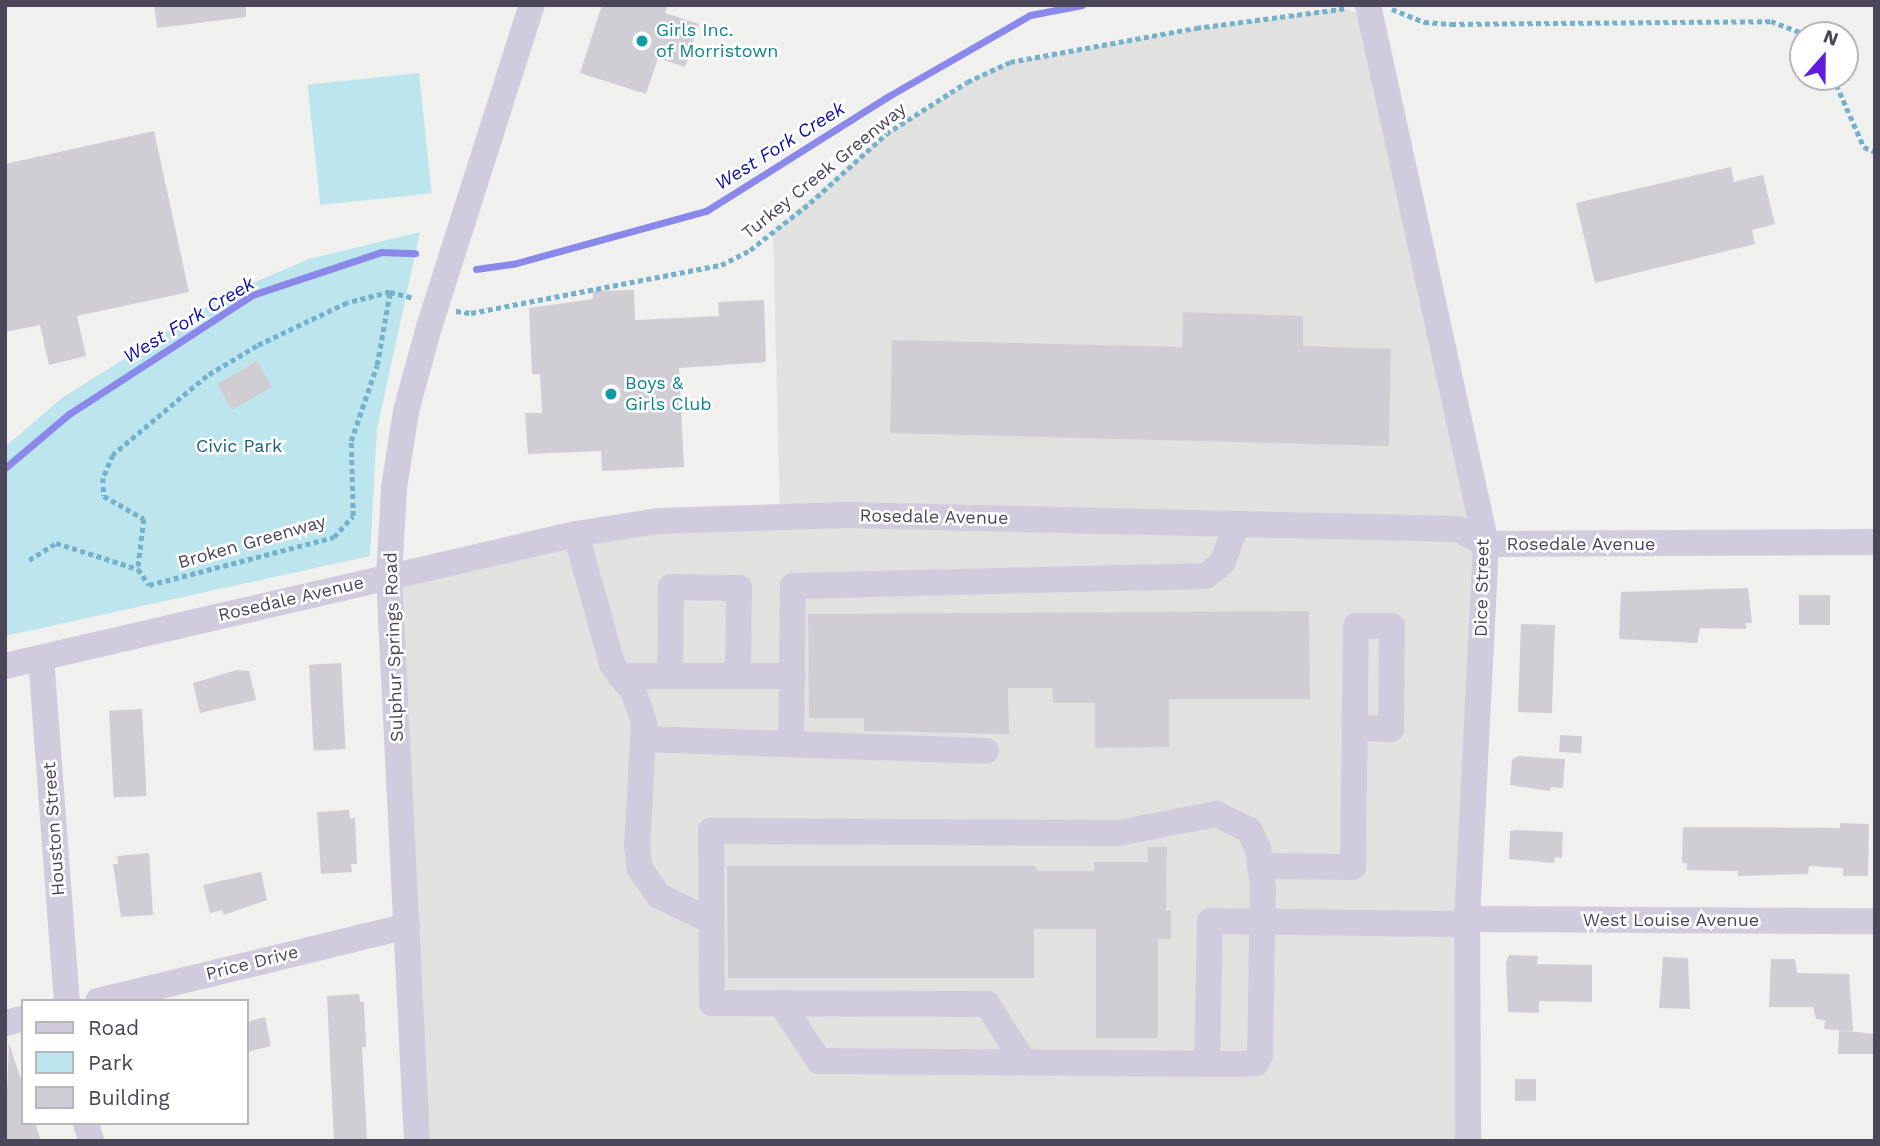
<!DOCTYPE html>
<html>
<head>
<meta charset="utf-8">
<style>
  body { margin:0 }
  #map { position:relative; width:1880px; height:1146px; overflow:hidden; background:#f0f0ee; font-family:"Work Sans",sans-serif }
  div>[style] { position:absolute }
  .education>* { inset:0; background:#e1e1e0 }
  .green>* { inset:0; background:#bce5ee; transform-origin:0 0 }
  .stream>* { height:7px; margin:-3.5px; padding:0 3.5px; transform-origin:3.5px; border-radius:3.5px; background:#8a89eb }
  .building>* { inset:0; background:#d1cdd5; transform-origin:0 0 }
  .path>* { height:4.5px; margin-top:-2.25px; transform-origin:0; background:repeating-linear-gradient(90deg,#75b1cc 0 5px,transparent 0 8.5px) }
  .minor>* { height:26px; margin:-13px; padding:0 13px; transform-origin:13px; border-radius:13px; background:#d0ccde }
  .dots>* { width:19px; height:19px; translate:-50% -50%; box-sizing:border-box; border:4px solid #fff; border-radius:50% }
  span { translate:-50% -50%; white-space:nowrap; text-align:center; line-height:1.15; -webkit-text-stroke:5px #fff; paint-order:stroke }
  .culture-label { font-size:18px; color:#0d838f }
  .left { translate:0 -50%; text-align:left }
  .street-label { font-size:18px; color:#4c465b }
  .park-label { font-size:18px; color:#185e7b }
  .water-label { font-size:19px; color:#0e0ea6; font-style:italic }
  .frame { position:absolute; inset:0; border:7px solid #4c465b; pointer-events:none }
  .legend { position:absolute; left:21px; top:999px; width:228px; height:126px; box-sizing:border-box; background:#fff; border:2px solid #b7b5bd; margin:0; padding:9px 12px; list-style:none; font-size:21px; color:#4c465b }
  .legend li { display:flex; align-items:center; gap:14px; height:35px }
  .legend b { width:35px; border:2px solid #b7b5bd }
  .north { position:absolute; left:1789px; top:21px; width:70px; height:70px; box-sizing:border-box; background:#fff; border:2px solid #b7b5bd; border-radius:50%; rotate:21deg; font-size:19px; font-weight:700; line-height:28px; text-align:center; color:#4c465b }
  .north::after { content:''; display:block; margin:auto; width:24px; height:32px; background:#601bdd; clip-path:polygon(50% 0,100% 100%,50% 72%,0 100%) }
</style>
</head>
<body>
<div id="map">
  <div class="education">
    <i style="clip-path:polygon(1344px 8px,1371px 18px,1486px 544px,1473px 1141px,417px 1141px,389px 576px,576px 534px,780px 517px,773px 231px,886px 134px,988px 70px,1010px 62px,1196px 28px)"></i>
  </div>
  <div class="green">
    <i style="left:419px;top:73px;width:121px;height:112px;rotate:84deg"></i>
    <i style="clip-path:polygon(420px 232px,377px 429px,370px 556px,5px 636px,5px 447px,62px 398px,227px 294px,309px 259px)"></i>
  </div>
  <div class="stream">
    <i style="left:476px;top:269px;width:37px;rotate:-8deg"></i>
    <i style="left:513px;top:264px;width:200px;rotate:-15.4deg"></i>
    <i style="left:706px;top:211px;width:214px;rotate:-32.2deg"></i>
    <i style="left:887px;top:97px;width:165px;rotate:-29.8deg"></i>
    <i style="left:1030px;top:15px;width:53px;rotate:-10.9deg"></i>
    <i style="left:5px;top:468px;width:84px;rotate:-40.2deg"></i>
    <i style="left:69px;top:414px;width:218px;rotate:-33deg"></i>
    <i style="left:252px;top:295px;width:136px;rotate:-18.4deg"></i>
    <i style="left:381px;top:252px;width:34px;rotate:2deg"></i>
  </div>
  <div class="building">
    <i style="clip-path:polygon(154px 5px,246px 5px,246px 17px,157px 28px)"></i>
    <i style="clip-path:polygon(602px 5px,668px 5px,665px 13px,699px 24px,685px 67px,658px 58px,646px 94px,580px 73px)"></i>
    <i style="clip-path:polygon(154px 131px,189px 292px,77px 316px,86px 356px,49px 365px,40px 325px,5px 332px,5px 164px)"></i>
    <i style="clip-path:polygon(1731px 167px,1734px 182px,1763px 175px,1775px 224px,1752px 230px,1755px 244px,1595px 283px,1576px 203px)"></i>
    <i style="clip-path:polygon(634px 290px,635px 320px,719px 316px,718px 302px,764px 300px,766px 362px,679px 368px,684px 467px,602px 471px,601px 451px,528px 454px,525px 413px,542px 413px,540px 374px,532px 374px,529px 308px,593px 299px,593px 291px)"></i>
    <i style="clip-path:polygon(1183px 312px,1303px 316px,1303px 346px,1391px 349px,1389px 446px,890px 433px,892px 340px,1182px 347px)"></i>
    <i style="left:257px;top:361px;width:30px;height:46px;rotate:60deg"></i>
    <i style="clip-path:polygon(1748px 588px,1752px 623px,1746px 623px,1746px 629px,1700px 628px,1697px 643px,1619px 639px,1621px 592px)"></i>
    <i style="left:1799px;top:595px;width:31px;height:30px"></i>
    <i style="clip-path:polygon(1309px 611px,1310px 699px,1169px 699px,1169px 747px,1095px 748px,1095px 703px,1053px 703px,1052px 688px,1008px 688px,1009px 734px,864px 731px,864px 718px,809px 718px,808px 614px)"></i>
    <i style="left:1521px;top:624px;width:34px;height:88px;rotate:2deg"></i>
    <i style="left:341px;top:663px;width:86px;height:32px;rotate:87deg"></i>
    <i style="clip-path:polygon(237px 670px,249px 671px,256px 700px,200px 713px,193px 683px)"></i>
    <i style="left:142px;top:709px;width:87px;height:33px;rotate:87deg"></i>
    <i style="left:1560px;top:735px;width:22px;height:17px;rotate:3deg"></i>
    <i style="clip-path:polygon(1518px 756px,1565px 759px,1563px 788px,1551px 787px,1550px 791px,1510px 785px,1512px 760px)"></i>
    <i style="clip-path:polygon(349px 810px,350px 819px,355px 818px,357px 864px,351px 864px,352px 872px,321px 874px,317px 812px)"></i>
    <i style="clip-path:polygon(1840px 823px,1869px 824px,1868px 876px,1843px 876px,1843px 868px,1809px 866px,1808px 874px,1738px 876px,1738px 871px,1687px 870px,1687px 863px,1682px 863px,1683px 827px,1840px 828px)"></i>
    <i style="clip-path:polygon(1516px 830px,1563px 832px,1562px 858px,1555px 857px,1554px 863px,1509px 859px,1510px 831px)"></i>
    <i style="clip-path:polygon(1147px 847px,1167px 847px,1166px 911px,1171px 910px,1171px 939px,1158px 939px,1158px 1038px,1096px 1038px,1096px 929px,1034px 929px,1034px 978px,728px 978px,727px 866px,1036px 866px,1037px 871px,1094px 871px,1094px 862px,1148px 862px)"></i>
    <i style="clip-path:polygon(149px 853px,153px 915px,121px 917px,113px 864px,118px 864px,117px 856px)"></i>
    <i style="clip-path:polygon(261px 872px,267px 900px,224px 915px,222px 910px,210px 913px,203px 885px)"></i>
    <i style="clip-path:polygon(1509px 955px,1538px 956px,1537px 964px,1592px 965px,1592px 1002px,1539px 1001px,1539px 1013px,1508px 1012px,1506px 963px)"></i>
    <i style="clip-path:polygon(1663px 957px,1688px 958px,1690px 1009px,1659px 1008px)"></i>
    <i style="clip-path:polygon(1771px 959px,1795px 959px,1797px 973px,1849px 974px,1853px 1031px,1824px 1029px,1825px 1020px,1816px 1019px,1813px 1007px,1769px 1007px)"></i>
    <i style="clip-path:polygon(359px 994px,360px 1002px,364px 1002px,366px 1047px,362px 1047px,367px 1141px,334px 1141px,327px 996px)"></i>
    <i style="clip-path:polygon(265px 1017px,271px 1046px,247px 1052px,247px 1022px)"></i>
    <i style="clip-path:polygon(1839px 1030px,1875px 1034px,1875px 1054px,1838px 1054px)"></i>
    <i style="clip-path:polygon(9px 1043px,23px 1086px,23px 1123px,35px 1123px,41px 1141px,5px 1141px)"></i>
    <i style="left:1515px;top:1079px;width:21px;height:22px"></i>
  </div>
  <div class="path">
    <i style="left:1392px;top:9px;width:35px;rotate:22deg"></i>
    <i style="left:1424px;top:22px;width:27px;rotate:4deg"></i>
    <i style="left:1451px;top:24px;width:320px;rotate:-0.5deg"></i>
    <i style="left:1771px;top:21px;width:39px;rotate:21deg"></i>
    <i style="left:1833px;top:77px;width:77px;rotate:66.1deg"></i>
    <i style="left:1864px;top:147px;width:12px;rotate:24deg"></i>
    <i style="left:390px;top:292px;width:25px;rotate:14deg"></i>
    <i style="left:456px;top:311px;width:15px;rotate:8deg"></i>
    <i style="left:471px;top:313px;width:255px;rotate:-10.9deg"></i>
    <i style="left:721px;top:265px;width:33px;rotate:-27deg"></i>
    <i style="left:750px;top:250px;width:76px;rotate:-38.1deg"></i>
    <i style="left:810px;top:203px;width:103px;rotate:-42.2deg"></i>
    <i style="left:886px;top:134px;width:96px;rotate:-32.7deg"></i>
    <i style="left:967px;top:82px;width:47px;rotate:-24.9deg"></i>
    <i style="left:1010px;top:62px;width:189px;rotate:-10.4deg"></i>
    <i style="left:1196px;top:28px;width:152px;rotate:-7.5deg"></i>
    <i style="left:29px;top:560px;width:32px;rotate:-32deg"></i>
    <i style="left:56px;top:543px;width:86px;rotate:17.6deg"></i>
    <i style="left:138px;top:569px;width:19px;rotate:55deg"></i>
    <i style="left:149px;top:585px;width:191px;rotate:-14.5deg"></i>
    <i style="left:334px;top:537px;width:28px;rotate:-48deg"></i>
    <i style="left:353px;top:516px;width:75px;rotate:-91.5deg"></i>
    <i style="left:351px;top:441px;width:80px;rotate:-71.1deg"></i>
    <i style="left:377px;top:365px;width:74px;rotate:-79.9deg"></i>
    <i style="left:390px;top:292px;width:44px;rotate:165.7deg"></i>
    <i style="left:347px;top:303px;width:100px;rotate:154.5deg"></i>
    <i style="left:257px;top:346px;width:58px;rotate:149deg"></i>
    <i style="left:207px;top:376px;width:123px;rotate:140deg"></i>
    <i style="left:113px;top:455px;width:25px;rotate:113deg"></i>
    <i style="left:103px;top:478px;width:18px;rotate:87deg"></i>
    <i style="left:104px;top:496px;width:46px;rotate:29.9deg"></i>
    <i style="left:144px;top:519px;width:50px;rotate:96.8deg"></i>
  </div>
  <div class="minor">
    <i style="left:1368px;top:5px;width:552px;rotate:77.65deg"></i>
    <i style="left:1486px;top:544px;width:375px;rotate:92.9deg"></i>
    <i style="left:1467px;top:919px;width:222px;rotate:89.7deg"></i>
    <i style="left:576px;top:534px;width:135px;rotate:74.5deg"></i>
    <i style="left:612px;top:664px;width:36px;rotate:53deg"></i>
    <i style="left:634px;top:693px;width:31px;rotate:71deg"></i>
    <i style="left:644px;top:722px;width:124px;rotate:93.2deg"></i>
    <i style="left:637px;top:846px;width:23px;rotate:83deg"></i>
    <i style="left:640px;top:869px;width:33px;rotate:55deg"></i>
    <i style="left:659px;top:896px;width:58px;rotate:25.7deg"></i>
    <i style="left:41px;top:658px;width:344px;rotate:85.7deg"></i>
    <i style="left:5px;top:666px;width:586px;rotate:-13.02deg"></i>
    <i style="left:576px;top:534px;width:83px;rotate:-9deg"></i>
    <i style="left:658px;top:521px;width:188px;rotate:-1.8deg"></i>
    <i style="left:846px;top:515px;width:612px;rotate:1.31deg"></i>
    <i style="left:1458px;top:529px;width:32px;rotate:28deg"></i>
    <i style="left:1486px;top:544px;width:389px;rotate:-0.3deg"></i>
    <i style="left:620px;top:676px;width:173px"></i>
    <i style="left:670px;top:676px;width:89px;rotate:-89.4deg"></i>
    <i style="left:671px;top:587px;width:68px;rotate:0.8deg"></i>
    <i style="left:739px;top:588px;width:88px;rotate:90.7deg"></i>
    <i style="left:644px;top:739px;width:342px;rotate:2deg"></i>
    <i style="left:791px;top:744px;width:158px;rotate:-89.3deg"></i>
    <i style="left:793px;top:586px;width:413px;rotate:-1.4deg"></i>
    <i style="left:1206px;top:576px;width:21px;rotate:-39deg"></i>
    <i style="left:1222px;top:563px;width:42px;rotate:-69deg"></i>
    <i style="left:1260px;top:866px;width:93px;rotate:0.6deg"></i>
    <i style="left:1353px;top:867px;width:241px;rotate:-89.3deg"></i>
    <i style="left:1356px;top:626px;width:36px"></i>
    <i style="left:1392px;top:626px;width:103px;rotate:90.6deg"></i>
    <i style="left:1391px;top:729px;width:35px;rotate:-178deg"></i>
    <i style="left:1467px;top:919px;width:408px;rotate:0.3deg"></i>
    <i style="left:98px;top:1001px;width:318px;rotate:-13.6deg"></i>
    <i style="left:782px;top:1005px;width:67px;rotate:56.5deg"></i>
    <i style="left:819px;top:1061px;width:418px;rotate:0.4deg"></i>
    <i style="left:1237px;top:1064px;width:19px;rotate:-3deg"></i>
    <i style="left:1256px;top:1063px;width:9px;rotate:-63deg"></i>
    <i style="left:1260px;top:1055px;width:167px;rotate:-89deg"></i>
    <i style="left:1263px;top:888px;width:39px;rotate:-97deg"></i>
    <i style="left:1258px;top:849px;width:21px;rotate:-115deg"></i>
    <i style="left:1249px;top:830px;width:37px;rotate:-154deg"></i>
    <i style="left:1216px;top:814px;width:99px;rotate:168.9deg"></i>
    <i style="left:1119px;top:833px;width:408px;rotate:-179.7deg"></i>
    <i style="left:711px;top:831px;width:172px;rotate:89.7deg"></i>
    <i style="left:712px;top:1003px;width:275px;rotate:0.2deg"></i>
    <i style="left:987px;top:1004px;width:69px;rotate:57.5deg"></i>
    <i style="left:5px;top:1023px;width:18px;rotate:-13deg"></i>
    <i style="left:1207px;top:1064px;width:143px;rotate:-88.8deg"></i>
    <i style="left:1210px;top:921px;width:258px;rotate:0.7deg"></i>
    <i style="left:86px;top:1123px;width:19px;rotate:74deg"></i>
    <i style="left:417px;top:1141px;width:566px;rotate:-92.84deg"></i>
    <i style="left:389px;top:576px;width:88px;rotate:-86.7deg"></i>
    <i style="left:394px;top:488px;width:78px;rotate:-81.1deg"></i>
    <i style="left:406px;top:411px;width:87px;rotate:-74.7deg"></i>
    <i style="left:429px;top:327px;width:338px;rotate:-72.3deg"></i>
  </div>
  <div class="dots">
    <i style="left:642px;top:41px;background:#0f9aa8"></i>
    <i style="left:611px;top:394px;background:#0f9aa8"></i>
  </div>
  <div class="culture-label">
    <span class="left" style="left:656px;top:41px">Girls Inc.<br>of Morristown</span>
    <span class="left" style="left:625px;top:394px">Boys &amp;<br>Girls Club</span>
  </div>
  <div class="street-label">
    <span style="left:824px;top:171px;rotate:-39deg">Turkey Creek Greenway</span>
    <span style="left:934px;top:517px;rotate:1deg">Rosedale Avenue</span>
    <span style="left:252px;top:542px;rotate:-16deg">Broken Greenway</span>
    <span style="left:1581px;top:544px">Rosedale Avenue</span>
    <span style="left:1482px;top:588px;rotate:-89deg">Dice Street</span>
    <span style="left:291px;top:599px;rotate:-13deg">Rosedale Avenue</span>
    <span style="left:394px;top:647px;rotate:-92deg">Sulphur Springs Road</span>
    <span style="left:54px;top:829px;rotate:-94deg">Houston Street</span>
    <span style="left:1671px;top:920px">West Louise Avenue</span>
    <span style="left:252px;top:963px;rotate:-14deg">Price Drive</span>
  </div>
  <div class="park-label">
    <span style="left:239px;top:446px">Civic Park</span>
  </div>
  <div class="water-label">
    <span style="left:780px;top:146px;rotate:-32deg">West Fork Creek</span>
    <span style="left:189px;top:320px;rotate:-31deg">West Fork Creek</span>
  </div>
  <div class="frame"></div>
  <ul class="legend">
  <li><b style="height:9px;background:#d0ccde"></b>Road</li>
  <li><b style="height:19px;background:#bce5ee"></b>Park</li>
  <li><b style="height:19px;background:#d1cdd5"></b>Building</li>
  </ul>
  <div class="north">N</div>
</div>
</body>
</html>
